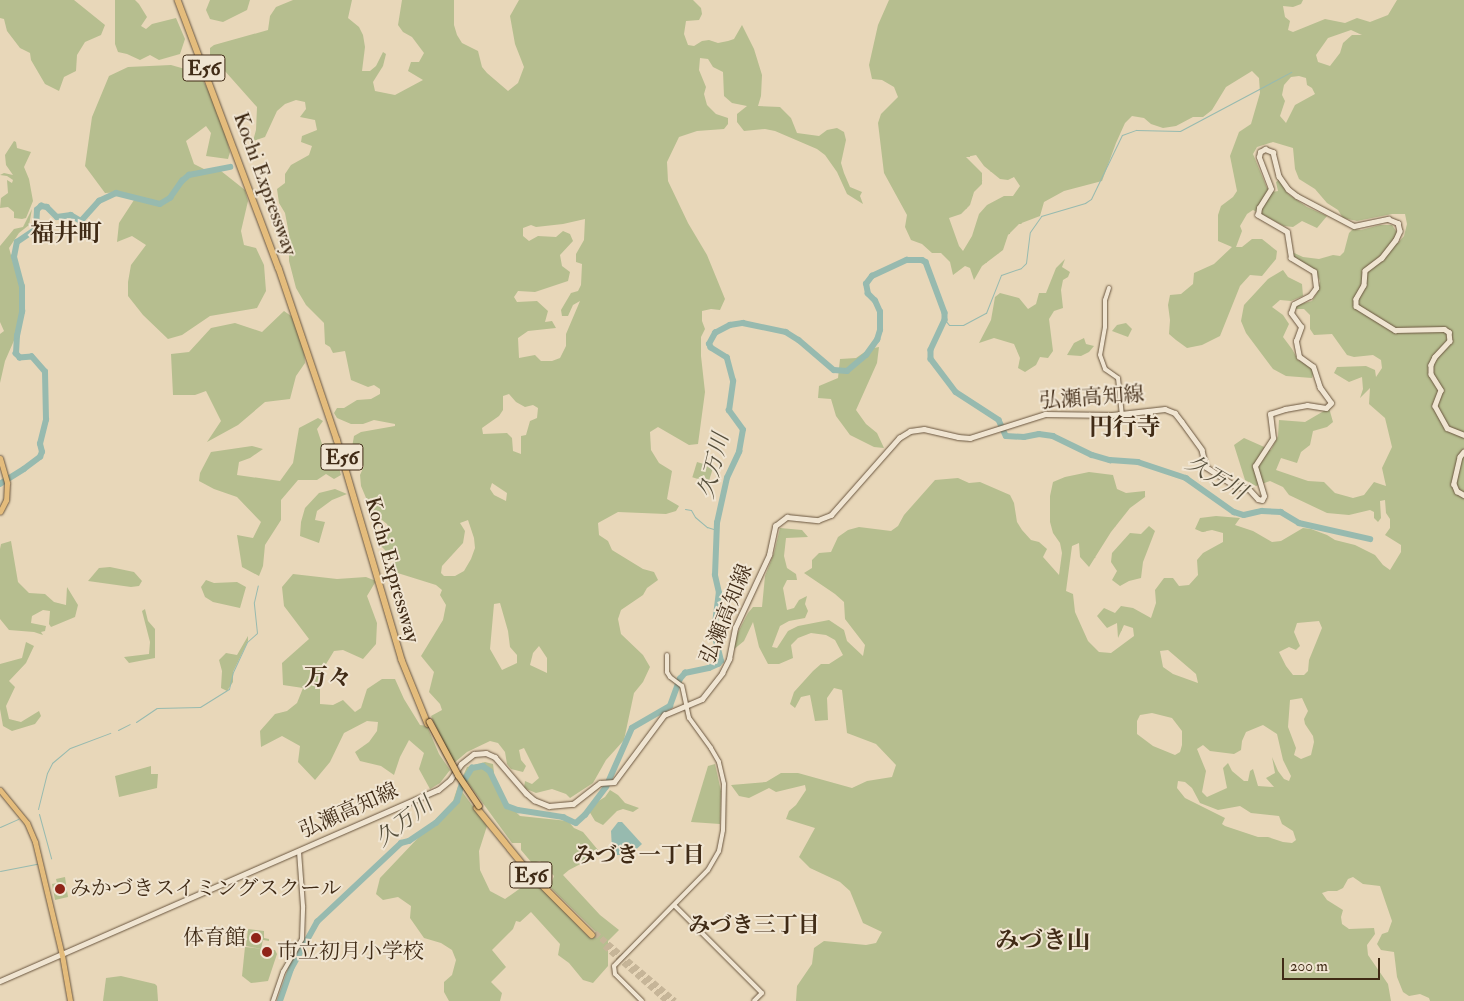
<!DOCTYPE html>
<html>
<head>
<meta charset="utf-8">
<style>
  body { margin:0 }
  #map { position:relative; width:1464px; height:1001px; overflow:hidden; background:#e8d7b9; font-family:"IM FELL Double Pica","Noto Serif JP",serif }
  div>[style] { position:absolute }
  .green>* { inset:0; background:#b6be8f; transform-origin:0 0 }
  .water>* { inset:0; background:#97baaf }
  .stream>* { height:1px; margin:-0.5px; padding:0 0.5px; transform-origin:0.5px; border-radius:0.5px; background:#97baaf }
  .river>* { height:5.5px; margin:-2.75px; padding:0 2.75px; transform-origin:2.75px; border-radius:2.75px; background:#97baaf }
  .motorway-tunnel>* { height:5.5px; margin-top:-2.75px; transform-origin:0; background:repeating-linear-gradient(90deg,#c6b598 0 5.5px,transparent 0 8.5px) }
  .roads { filter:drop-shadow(0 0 1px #6a563f) drop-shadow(0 0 1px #6a563f) }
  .tertiary>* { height:4px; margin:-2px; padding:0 2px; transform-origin:2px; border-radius:2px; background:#f0e5d2 }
  .secondary>* { height:4.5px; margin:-2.25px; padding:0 2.25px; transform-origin:2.25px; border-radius:2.25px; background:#f0e5d2 }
  .primary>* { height:5px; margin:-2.5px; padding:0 2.5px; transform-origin:2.5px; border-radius:2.5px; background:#e4bc7c }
  .motorway>* { height:5.5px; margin:-2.75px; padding:0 2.75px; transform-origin:2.75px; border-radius:2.75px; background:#e4bc7c }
  .bridges { filter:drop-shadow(0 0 1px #402b16) drop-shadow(0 0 1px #402b16) }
  .motorway-bridge>* { height:5.5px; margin:-2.75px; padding:0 2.75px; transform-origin:2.75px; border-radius:2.75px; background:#e4bc7c }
  .dots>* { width:14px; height:14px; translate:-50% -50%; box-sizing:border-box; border:2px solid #f0e5d2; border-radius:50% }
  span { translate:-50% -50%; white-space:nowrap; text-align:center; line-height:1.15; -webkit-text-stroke:4px #f0e5d2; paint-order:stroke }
  .shield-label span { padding:1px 4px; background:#f0e5d2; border:1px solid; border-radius:4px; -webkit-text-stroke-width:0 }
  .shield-label { font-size:20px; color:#402b16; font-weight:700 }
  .street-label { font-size:21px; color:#402b16 }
  .poi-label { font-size:21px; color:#402b16 }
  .left { translate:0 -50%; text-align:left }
  .right { translate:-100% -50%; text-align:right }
  .water-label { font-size:22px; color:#564f3c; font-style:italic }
  .neighbourhood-label { font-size:22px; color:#402b16; font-weight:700 }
  .quarter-label { font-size:24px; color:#402b16; font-weight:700 }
  .scale { position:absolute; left:1282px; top:958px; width:98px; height:22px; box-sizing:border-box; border:2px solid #402b16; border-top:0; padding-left:6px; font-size:15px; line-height:18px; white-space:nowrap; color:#402b16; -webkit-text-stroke:4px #f0e5d2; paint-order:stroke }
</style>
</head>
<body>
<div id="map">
  <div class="green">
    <i style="clip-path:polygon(0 0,74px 0,105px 25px,101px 35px,85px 42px,77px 55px,76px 71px,64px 77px,59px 91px,45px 84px,31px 60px,30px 53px,20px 48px,7px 31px,4px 19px,0 18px)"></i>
    <i style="clip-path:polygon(115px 0,135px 0,139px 4px,147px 17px,141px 26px,146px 29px,152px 24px,176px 18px,185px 39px,180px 54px,159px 60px,150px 55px,140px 60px,127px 54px,118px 52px,115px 44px)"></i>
    <i style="clip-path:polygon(210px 0,250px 0,247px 10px,223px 22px,210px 19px,206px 10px)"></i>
    <i style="clip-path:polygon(evenodd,293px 0,352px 0,348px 18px,359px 27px,363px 35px,365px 47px,362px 71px,370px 71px,376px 66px,383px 52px,386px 54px,383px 66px,373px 82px,375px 91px,395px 95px,423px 80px,408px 71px,411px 62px,419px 62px,424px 53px,412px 37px,403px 32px,398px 25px,402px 0,454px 0,454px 25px,457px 35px,462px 43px,478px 51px,482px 67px,487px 73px,508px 91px,518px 83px,524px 67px,515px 44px,510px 16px,519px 0,693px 0,701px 8px,702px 14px,699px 20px,686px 21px,684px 34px,688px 45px,694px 46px,702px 41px,709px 40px,718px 43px,728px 41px,734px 39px,742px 25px,754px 49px,762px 75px,761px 96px,758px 106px,780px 107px,791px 118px,797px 133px,819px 136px,827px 130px,837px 128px,844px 132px,846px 140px,841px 163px,844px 173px,850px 187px,862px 192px,860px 196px,863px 204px,847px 194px,837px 172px,825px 155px,817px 149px,775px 131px,765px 129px,744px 131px,737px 122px,737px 114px,747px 106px,732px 103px,724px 96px,723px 72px,713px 67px,708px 59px,700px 58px,699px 70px,706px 87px,704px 94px,707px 105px,716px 114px,728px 118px,728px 124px,724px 129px,697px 131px,679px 137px,667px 162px,668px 181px,688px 223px,707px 255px,725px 299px,720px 310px,711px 309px,702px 311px,702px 321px,705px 329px,701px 337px,701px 356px,705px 392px,698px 444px,689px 445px,658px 427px,650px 432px,651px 450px,659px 463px,672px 471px,667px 499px,679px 506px,676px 511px,666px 514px,618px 512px,598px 523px,599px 535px,608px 541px,612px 550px,643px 569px,654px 572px,658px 580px,647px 588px,643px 595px,621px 610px,618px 619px,621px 634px,643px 655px,650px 667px,643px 682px,634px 693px,624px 740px,606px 760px,593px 783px,570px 798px,566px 794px,552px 789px,536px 793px,524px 788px,525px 781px,532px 784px,539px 778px,524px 748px,519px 750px,521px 760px,526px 766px,523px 772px,511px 769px,507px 764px,505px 752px,498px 743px,490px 741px,467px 752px,454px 763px,431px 716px,442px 710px,440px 704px,429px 692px,434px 672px,421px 656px,443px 620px,446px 605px,440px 595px,442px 590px,436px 585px,388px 570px,396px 561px,381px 546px,390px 532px,387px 524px,372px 512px,361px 486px,360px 475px,364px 466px,351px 453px,354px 436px,361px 432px,395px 426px,395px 424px,374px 420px,363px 424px,351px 424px,337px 418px,334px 413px,337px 408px,344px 408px,357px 400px,371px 399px,380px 394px,380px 389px,374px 385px,368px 387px,351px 380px,345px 351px,333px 353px,330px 347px,325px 344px,324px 323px,306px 305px,296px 288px,289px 261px,289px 234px,285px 213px,279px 203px,277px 189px,285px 183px,285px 174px,291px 165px,309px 155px,312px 146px,301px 142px,302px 136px,317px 130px,315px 120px,300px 117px,306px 109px,305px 102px,296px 100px,285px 104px,277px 111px,265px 137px,253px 141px,256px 130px,257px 107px,224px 70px,214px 67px,210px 59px,210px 48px,214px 45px,268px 30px,270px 16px,276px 7px,293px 0,585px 219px,584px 240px,576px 254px,576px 262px,582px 264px,581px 285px,578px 291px,571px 293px,561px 310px,562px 316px,568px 316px,573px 305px,580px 301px,566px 334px,566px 346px,560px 358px,552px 361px,541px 361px,535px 355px,519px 358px,518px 338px,528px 331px,556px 328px,552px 321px,545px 322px,548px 311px,537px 301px,517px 302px,514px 297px,518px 291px,535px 292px,568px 281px,570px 272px,562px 266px,560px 255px,573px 241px,570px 234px,563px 231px,556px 237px,538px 236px,529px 241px,523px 236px,523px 228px,531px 225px,536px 227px,563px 224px,585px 219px,293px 0,509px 394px,516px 402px,525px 407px,533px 405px,538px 408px,537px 418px,530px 421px,526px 435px,521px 436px,521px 454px,513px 451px,512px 438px,507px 433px,483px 434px,482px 428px,499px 416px,503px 410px,503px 396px,509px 394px,293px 0,492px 483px,507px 493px,506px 501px,494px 495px,490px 489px,492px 483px,293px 0,468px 520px,474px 538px,475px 548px,471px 559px,464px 571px,455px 576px,444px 576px,441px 573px,442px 566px,463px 543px,465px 531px,460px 523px,468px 520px,293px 0,500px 603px,508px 631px,510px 647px,517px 655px,517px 663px,502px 670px,490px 649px,494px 604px,500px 603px,293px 0,539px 646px,547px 658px,547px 673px,530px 665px,533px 653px,539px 646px)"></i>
    <i style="clip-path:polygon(evenodd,889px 0,1303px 0,1301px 4px,1293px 7px,1283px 6px,1285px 17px,1290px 21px,1288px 30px,1293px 32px,1325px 19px,1345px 23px,1357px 18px,1370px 22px,1388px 15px,1397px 0,1464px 0,1464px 1001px,1430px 1001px,1429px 998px,1420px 994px,1409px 996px,1403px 992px,1397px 977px,1394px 952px,1381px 950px,1377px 944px,1382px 934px,1388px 932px,1392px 921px,1380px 886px,1363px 884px,1353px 877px,1348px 879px,1343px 888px,1337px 891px,1328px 891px,1322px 893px,1327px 900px,1343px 910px,1341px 917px,1342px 924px,1349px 929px,1374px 928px,1375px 934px,1367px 945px,1368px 955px,1388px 984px,1391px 1001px,796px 1001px,797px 986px,812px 964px,814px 948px,824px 941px,866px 945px,876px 943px,882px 932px,863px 923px,850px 891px,840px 882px,810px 868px,799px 857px,815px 828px,786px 819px,789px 811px,796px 805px,806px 790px,805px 785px,776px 792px,769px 788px,749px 798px,739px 796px,731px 785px,766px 782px,781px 773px,798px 773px,852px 788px,867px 781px,892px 777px,896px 765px,876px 744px,847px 733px,842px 690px,834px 688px,827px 698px,828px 720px,815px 721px,810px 695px,801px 697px,795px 708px,790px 704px,794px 692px,813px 671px,821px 664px,829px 664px,843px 655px,835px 640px,826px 635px,811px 633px,798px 638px,791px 645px,793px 658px,779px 664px,768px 664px,759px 647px,753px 622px,744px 641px,733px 650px,737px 634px,748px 613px,753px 607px,762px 607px,765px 576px,774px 553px,780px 528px,802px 530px,808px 537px,786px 538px,784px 556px,787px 568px,796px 574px,797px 580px,787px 580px,783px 588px,787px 610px,794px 608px,799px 600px,807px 596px,805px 604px,808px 611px,805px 618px,789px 621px,780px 626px,772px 647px,777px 648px,788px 631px,798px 626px,829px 620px,844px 630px,847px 641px,863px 656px,865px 645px,845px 619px,844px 602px,835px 594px,804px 573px,812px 568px,812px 560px,819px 553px,831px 552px,838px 537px,848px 530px,859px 527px,891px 531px,898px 526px,904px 515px,935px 480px,958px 478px,969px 483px,980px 482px,1010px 495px,1014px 503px,1017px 522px,1022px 530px,1031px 540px,1039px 542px,1047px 549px,1043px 557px,1059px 575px,1062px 553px,1060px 543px,1053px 533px,1050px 522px,1050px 496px,1053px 482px,1065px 477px,1089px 472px,1113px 475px,1117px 489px,1126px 493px,1145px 491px,1145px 497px,1130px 508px,1111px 532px,1089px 567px,1080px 557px,1079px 543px,1072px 546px,1066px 591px,1073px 594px,1075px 612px,1088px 641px,1099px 652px,1111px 653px,1134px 636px,1133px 628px,1124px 625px,1118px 638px,1117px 623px,1107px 628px,1097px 616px,1104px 608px,1115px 613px,1121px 606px,1133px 608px,1151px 618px,1156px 603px,1155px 590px,1164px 578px,1173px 578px,1179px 586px,1189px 585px,1198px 575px,1197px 560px,1203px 553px,1223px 542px,1223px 533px,1212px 530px,1202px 532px,1195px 529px,1200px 518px,1216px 516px,1240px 518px,1235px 525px,1253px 531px,1272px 542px,1281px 541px,1303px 528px,1311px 529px,1327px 535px,1335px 540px,1355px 545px,1375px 555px,1383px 565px,1390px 570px,1401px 552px,1401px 545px,1385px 535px,1390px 528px,1390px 519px,1386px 513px,1385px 500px,1380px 501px,1381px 518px,1378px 522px,1374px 518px,1374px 512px,1370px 510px,1349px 515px,1327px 513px,1289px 495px,1283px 487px,1270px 481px,1256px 486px,1245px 480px,1234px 445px,1244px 438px,1271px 450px,1278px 436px,1279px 420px,1305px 422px,1329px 408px,1333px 422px,1327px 427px,1313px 431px,1310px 445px,1301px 452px,1297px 463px,1281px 458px,1276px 470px,1308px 481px,1324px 482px,1335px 493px,1353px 498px,1364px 495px,1374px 482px,1386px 486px,1382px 468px,1392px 447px,1385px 418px,1369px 404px,1370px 388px,1360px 398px,1363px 389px,1362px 377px,1349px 382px,1334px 373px,1337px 367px,1366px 366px,1375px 370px,1376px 377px,1382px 368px,1381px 360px,1373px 355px,1354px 357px,1347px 355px,1332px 334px,1314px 335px,1310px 329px,1310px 315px,1304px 309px,1295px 309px,1297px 305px,1312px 301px,1317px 293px,1320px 281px,1316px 273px,1295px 258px,1292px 252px,1303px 257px,1319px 259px,1333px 255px,1340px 256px,1344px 252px,1349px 233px,1353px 229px,1361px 230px,1380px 225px,1392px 225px,1398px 234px,1398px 243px,1404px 236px,1407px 224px,1405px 214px,1392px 214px,1357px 221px,1343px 218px,1338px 210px,1327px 203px,1315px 189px,1299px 179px,1295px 169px,1293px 148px,1273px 142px,1257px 147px,1253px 154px,1267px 188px,1273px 192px,1278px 191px,1276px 182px,1280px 179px,1288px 194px,1307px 207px,1327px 216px,1317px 228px,1302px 221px,1293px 227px,1284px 226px,1253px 210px,1247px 214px,1240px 226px,1242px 231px,1236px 247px,1242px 247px,1252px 239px,1262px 239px,1277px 251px,1276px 259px,1262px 276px,1250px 275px,1240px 286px,1220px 336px,1202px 345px,1187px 348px,1176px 340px,1169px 334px,1170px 320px,1168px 305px,1170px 295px,1181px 294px,1193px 284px,1194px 273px,1214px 264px,1232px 247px,1218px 241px,1218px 215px,1221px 206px,1233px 197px,1237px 191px,1230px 156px,1239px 132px,1251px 124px,1260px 93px,1259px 78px,1252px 71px,1226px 87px,1212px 110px,1203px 117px,1193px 117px,1176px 126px,1163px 128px,1151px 124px,1144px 118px,1132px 116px,1125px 123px,1116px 143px,1102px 181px,1064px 191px,1044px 202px,1040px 216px,1019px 224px,1008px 235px,1003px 250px,982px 266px,974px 280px,970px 268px,965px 266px,953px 275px,950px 262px,941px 253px,932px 253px,922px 244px,911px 240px,905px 227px,907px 215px,884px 173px,878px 123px,881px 114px,898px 97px,894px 87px,882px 80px,872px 79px,869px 65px,878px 25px,889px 0,1351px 30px,1362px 35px,1352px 35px,1343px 43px,1340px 53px,1330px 66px,1318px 62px,1316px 55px,1328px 38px,1351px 30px,889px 0,1299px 76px,1306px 78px,1307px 85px,1312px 88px,1315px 94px,1295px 105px,1286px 123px,1280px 116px,1285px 101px,1282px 95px,1284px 85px,1291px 77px,1299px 76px,889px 0,976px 155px,984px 166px,1000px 179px,1008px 180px,1014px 177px,1020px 186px,1013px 196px,1004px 196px,987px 205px,979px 214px,972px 236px,963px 251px,959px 246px,949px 218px,961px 214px,970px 205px,974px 192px,982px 184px,982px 173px,966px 157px,976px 155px,889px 0,1319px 621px,1322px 628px,1309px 660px,1308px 671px,1304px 675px,1293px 675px,1286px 666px,1279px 652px,1289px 647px,1296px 650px,1300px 646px,1294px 632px,1297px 623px,1319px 621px,889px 0,1168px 650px,1196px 674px,1198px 683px,1173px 674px,1163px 667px,1160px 651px,1168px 650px,889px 0,1302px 698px,1308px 711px,1304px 719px,1305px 724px,1313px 736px,1314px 742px,1311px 755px,1301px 759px,1294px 755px,1296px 748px,1288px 727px,1290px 700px,1302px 698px,889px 0,1152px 713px,1172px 718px,1182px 731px,1182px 745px,1180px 752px,1175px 755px,1153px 746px,1137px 734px,1137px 721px,1140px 715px,1152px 713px,889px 0,1263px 725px,1277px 734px,1283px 760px,1291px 776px,1289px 781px,1284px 779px,1278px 771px,1272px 757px,1275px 773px,1266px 778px,1274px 787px,1258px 786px,1253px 769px,1250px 771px,1248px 781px,1244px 781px,1232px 771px,1228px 763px,1223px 768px,1227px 788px,1207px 797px,1202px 792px,1206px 771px,1197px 749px,1203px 745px,1210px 751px,1234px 754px,1241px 750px,1242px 741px,1246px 732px,1263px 725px,889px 0,1178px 781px,1185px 782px,1192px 788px,1200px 803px,1218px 810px,1240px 806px,1251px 813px,1279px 816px,1282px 824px,1293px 831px,1296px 840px,1292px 843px,1283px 842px,1268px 837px,1258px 837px,1225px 826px,1222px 824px,1225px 818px,1185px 798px,1177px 788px,1178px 781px)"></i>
    <i style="clip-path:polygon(171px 65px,199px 73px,219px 110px,230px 152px,228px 159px,206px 156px,211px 133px,206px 126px,186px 141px,194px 164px,204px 169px,221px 171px,245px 190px,248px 201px,241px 231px,244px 245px,256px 248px,264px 265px,266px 291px,257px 308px,210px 316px,182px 335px,168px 339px,143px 315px,128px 296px,128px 282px,131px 265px,146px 245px,132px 236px,117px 242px,119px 223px,134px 200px,124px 192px,105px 193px,85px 166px,92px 117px,109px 76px,128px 67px)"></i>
    <i style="clip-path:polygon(14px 141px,16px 142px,17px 148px,31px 152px,24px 167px,29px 179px,33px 201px,26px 218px,22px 219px,14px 218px,14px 212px,8px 207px,0 208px,1px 198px,8px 193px,7px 180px,12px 183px,13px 180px,7px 176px,0 175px,4px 173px,13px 175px,6px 165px,5px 155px)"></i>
    <i style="clip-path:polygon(32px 209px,29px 225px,19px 233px,9px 248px,20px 287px,21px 312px,16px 336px,5px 361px,0 383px,0 334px,4px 331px,0 322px,0 246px,14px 229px,23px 227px)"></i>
    <i style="clip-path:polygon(1065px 259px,1062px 267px,1070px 272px,1068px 277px,1063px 280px,1061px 290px,1063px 308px,1054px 311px,1049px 319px,1053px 351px,1048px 358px,1040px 357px,1036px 365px,1025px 372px,1018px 368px,1020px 358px,1014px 344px,994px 338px,979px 343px,991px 320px,995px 297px,1000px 293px,1019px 298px,1028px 309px,1036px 304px,1039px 293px,1046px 293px,1056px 268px)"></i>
    <i style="clip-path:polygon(1283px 270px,1288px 277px,1302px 284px,1303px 296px,1291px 301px,1280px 300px,1272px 307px,1283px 315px,1289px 324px,1283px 337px,1292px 349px,1298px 360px,1309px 365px,1314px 371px,1312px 378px,1286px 376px,1273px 369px,1246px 333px,1241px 321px,1244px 305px,1268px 279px)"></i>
    <i style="clip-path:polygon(284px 311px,294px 318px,304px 349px,305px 363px,296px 376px,290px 399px,265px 402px,238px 425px,207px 442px,221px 421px,206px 391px,195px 395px,173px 395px,171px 354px,189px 352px,211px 328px,235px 323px,262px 332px)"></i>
    <i style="clip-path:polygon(1126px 323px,1132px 329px,1128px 337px,1112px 331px,1117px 325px)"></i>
    <i style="clip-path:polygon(1084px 338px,1086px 344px,1094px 346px,1089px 352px,1081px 356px,1067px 355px,1074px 343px)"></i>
    <i style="clip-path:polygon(879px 347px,877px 363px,856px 410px,866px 424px,877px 433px,884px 448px,874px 447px,850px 435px,836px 416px,831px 399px,818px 398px,819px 386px,838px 378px,840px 359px,856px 358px,869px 349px)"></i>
    <i style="clip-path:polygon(318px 418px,323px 421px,317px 429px,322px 444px,334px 443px,338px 450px,327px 456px,329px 465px,339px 468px,341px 475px,334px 479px,326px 474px,317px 480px,298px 480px,281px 500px,281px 520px,265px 545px,263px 566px,259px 576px,242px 567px,237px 535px,253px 538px,261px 522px,237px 497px,214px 489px,199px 481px,200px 473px,211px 452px,252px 446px,263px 449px,250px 458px,239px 462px,237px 475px,280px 481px,293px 463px,299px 428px)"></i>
    <i style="left:697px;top:462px;width:17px;height:16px;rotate:17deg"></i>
    <i style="clip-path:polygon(335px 489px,347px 494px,332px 500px,317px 511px,315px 520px,325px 522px,319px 543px,300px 536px,301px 522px,305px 508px,319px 493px)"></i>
    <i style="clip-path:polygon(1149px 526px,1155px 531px,1143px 562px,1141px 578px,1129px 581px,1120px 586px,1112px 580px,1117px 571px,1111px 562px,1112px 553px,1130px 533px,1141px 534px)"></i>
    <i style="clip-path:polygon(11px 541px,18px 582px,29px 593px,45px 594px,54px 602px,66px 605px,67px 587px,78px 605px,75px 617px,51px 627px,49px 624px,50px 611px,43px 610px,32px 616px,31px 623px,46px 626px,45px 631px,41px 632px,43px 635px,34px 632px,9px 630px,0 619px,0 549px,1px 544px)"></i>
    <i style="clip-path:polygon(110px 567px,134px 572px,142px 581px,139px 586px,131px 587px,88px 581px,99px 568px)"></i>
    <i style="clip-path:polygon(293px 574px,337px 579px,366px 577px,376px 581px,367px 596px,377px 623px,376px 644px,363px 659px,343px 650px,334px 651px,320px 674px,320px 704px,333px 705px,343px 700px,355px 712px,361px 708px,367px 689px,382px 679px,395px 679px,404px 699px,420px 725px,427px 726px,439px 754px,450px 770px,440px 783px,430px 789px,419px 769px,424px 753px,409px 740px,400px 757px,394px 775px,381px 766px,360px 761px,355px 752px,369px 742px,377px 731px,378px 722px,367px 721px,344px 733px,330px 762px,315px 780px,298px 762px,300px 746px,282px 736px,261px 747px,260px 731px,275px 714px,287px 711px,297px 703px,303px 688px,283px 685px,282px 663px,309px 639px,284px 606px,282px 587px)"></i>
    <i style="clip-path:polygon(206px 580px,214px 583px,237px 582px,246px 587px,240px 608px,213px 602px,205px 597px,201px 587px)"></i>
    <i style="clip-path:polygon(145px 609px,148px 621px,155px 629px,155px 658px,129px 663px,124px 657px,149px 654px,150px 642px,142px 611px)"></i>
    <i style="clip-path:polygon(248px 636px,248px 641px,233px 672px,233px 682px,227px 691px,221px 688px,222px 671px,219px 660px,226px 653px,237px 655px)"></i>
    <i style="clip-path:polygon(26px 642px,34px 646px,26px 663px,9px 681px,15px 687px,6px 706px,9px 719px,21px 722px,39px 711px,41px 716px,35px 724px,12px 731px,3px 726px,0 709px,0 664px,22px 658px)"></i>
    <i style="clip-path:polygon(485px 762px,493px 764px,495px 781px,502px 798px,520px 816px,568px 821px,574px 828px,583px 832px,598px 850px,590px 859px,569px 870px,563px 875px,600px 915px,619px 930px,608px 941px,608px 966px,593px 983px,583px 980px,569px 963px,558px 955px,560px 944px,531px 912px,520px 922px,516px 921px,513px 929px,492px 950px,506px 967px,491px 982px,502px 993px,500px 1001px,449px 1001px,444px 992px,444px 982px,452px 975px,456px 960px,452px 950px,441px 943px,424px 938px,410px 918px,411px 906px,398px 897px,383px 900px,376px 894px,380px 878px,453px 801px,458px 786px,487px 826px,479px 851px,480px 870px,490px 891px,505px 899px,522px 887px,540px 886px,588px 936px,590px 937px,596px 932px,550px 887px,554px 876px,540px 861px,532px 863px,521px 850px,521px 843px,512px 843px,463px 776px,467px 767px)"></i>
    <i style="clip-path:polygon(715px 764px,721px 791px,720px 824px,691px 822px,708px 766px)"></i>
    <i style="clip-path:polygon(151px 766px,151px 774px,158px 774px,157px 788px,119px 797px,115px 776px)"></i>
    <i style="clip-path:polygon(610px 790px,618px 795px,625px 803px,639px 808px,633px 812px,623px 809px,617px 811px,603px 825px,595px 821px,589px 811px,592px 805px,605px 797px)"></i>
    <i style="clip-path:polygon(65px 877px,68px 897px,55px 900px,52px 884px,57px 883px,56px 879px)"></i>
    <i style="clip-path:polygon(248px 929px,264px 931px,264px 938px,269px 939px,269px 941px,263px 940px,261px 949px,246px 946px)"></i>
    <i style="clip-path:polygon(245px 947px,275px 950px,277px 954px,268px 981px,251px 983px,242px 976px)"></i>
    <i style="clip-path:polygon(121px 976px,155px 984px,157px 986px,158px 1001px,103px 1001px,106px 978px)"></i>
  </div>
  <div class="water">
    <i style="clip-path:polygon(618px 822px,622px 822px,642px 844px,630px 855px,617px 855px,612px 849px,611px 831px)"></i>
  </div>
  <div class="stream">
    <i style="left:945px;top:320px;width:6px;rotate:51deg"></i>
    <i style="left:949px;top:325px;width:14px"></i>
    <i style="left:963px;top:325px;width:26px;rotate:-28deg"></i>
    <i style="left:986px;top:313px;width:41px;rotate:-68.5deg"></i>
    <i style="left:1001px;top:275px;width:21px;rotate:-19deg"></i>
    <i style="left:1021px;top:268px;width:7px;rotate:-45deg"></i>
    <i style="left:1026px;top:263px;width:31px;rotate:-83deg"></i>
    <i style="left:1030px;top:232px;width:19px;rotate:-55deg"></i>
    <i style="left:1041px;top:216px;width:46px;rotate:-16.5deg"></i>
    <i style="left:1085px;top:203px;width:7px;rotate:-34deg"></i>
    <i style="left:1091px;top:199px;width:71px;rotate:-64.2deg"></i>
    <i style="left:1122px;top:135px;width:15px;rotate:-20deg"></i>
    <i style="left:1136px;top:130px;width:44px;rotate:1.3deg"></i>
    <i style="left:1180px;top:131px;width:126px;rotate:-28deg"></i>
    <i style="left:685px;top:509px;width:6px;rotate:9deg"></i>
    <i style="left:691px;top:510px;width:8px;rotate:60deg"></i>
    <i style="left:695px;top:517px;width:16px;rotate:40deg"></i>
    <i style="left:707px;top:527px;width:10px;rotate:17deg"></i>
    <i style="left:136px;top:722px;width:25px;rotate:-34deg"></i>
    <i style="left:157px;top:708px;width:43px;rotate:-1.3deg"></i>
    <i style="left:200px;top:707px;width:34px;rotate:-32deg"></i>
    <i style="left:229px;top:689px;width:17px;rotate:-77deg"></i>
    <i style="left:233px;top:672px;width:33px;rotate:-65deg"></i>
    <i style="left:247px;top:642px;width:13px;rotate:-42deg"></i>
    <i style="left:257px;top:633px;width:31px;rotate:-96deg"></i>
    <i style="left:254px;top:602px;width:17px;rotate:-77deg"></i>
    <i style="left:118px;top:730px;width:13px;rotate:-27deg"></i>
    <i style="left:38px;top:809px;width:37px;rotate:-76deg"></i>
    <i style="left:47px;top:773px;width:11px;rotate:-63deg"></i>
    <i style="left:52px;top:763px;width:23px;rotate:-40deg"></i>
    <i style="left:70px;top:748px;width:43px;rotate:-20.6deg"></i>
    <i style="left:39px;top:814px;width:46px;rotate:74.7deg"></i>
    <i style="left:0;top:827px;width:20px;rotate:-24deg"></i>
    <i style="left:0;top:871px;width:38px;rotate:-11deg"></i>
  </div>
  <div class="river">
    <i style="left:0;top:484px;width:28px;rotate:-32deg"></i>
    <i style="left:24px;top:469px;width:20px;rotate:-37deg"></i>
    <i style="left:40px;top:457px;width:5px;rotate:-68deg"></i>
    <i style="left:42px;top:452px;width:8px;rotate:-104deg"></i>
    <i style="left:40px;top:444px;width:25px;rotate:-76deg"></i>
    <i style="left:46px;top:420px;width:48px;rotate:-91.2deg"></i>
    <i style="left:45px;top:372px;width:20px;rotate:-131deg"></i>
    <i style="left:32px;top:357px;width:12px;rotate:175deg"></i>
    <i style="left:20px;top:358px;width:6px;rotate:-135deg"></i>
    <i style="left:16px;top:354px;width:18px;rotate:-87deg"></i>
    <i style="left:17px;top:336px;width:25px;rotate:-78deg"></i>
    <i style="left:22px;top:312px;width:25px;rotate:-90deg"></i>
    <i style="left:22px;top:287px;width:31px;rotate:-105deg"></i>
    <i style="left:14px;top:257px;width:15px;rotate:-79deg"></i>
    <i style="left:17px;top:242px;width:23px;rotate:-34deg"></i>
    <i style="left:36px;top:229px;width:19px;rotate:-87deg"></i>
    <i style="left:37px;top:210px;width:6px;rotate:-45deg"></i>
    <i style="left:41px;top:206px;width:6px;rotate:9deg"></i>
    <i style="left:47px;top:207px;width:14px;rotate:45deg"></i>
    <i style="left:57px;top:217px;width:14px;rotate:-8deg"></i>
    <i style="left:71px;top:215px;width:12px;rotate:31deg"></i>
    <i style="left:81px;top:221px;width:27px;rotate:-48deg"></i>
    <i style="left:99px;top:201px;width:19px;rotate:-25deg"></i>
    <i style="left:116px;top:193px;width:45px;rotate:14deg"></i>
    <i style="left:160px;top:204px;width:12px;rotate:-31deg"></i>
    <i style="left:170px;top:198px;width:21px;rotate:-55deg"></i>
    <i style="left:182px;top:181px;width:9px;rotate:-41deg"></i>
    <i style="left:189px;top:175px;width:42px;rotate:-11deg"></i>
    <i style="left:280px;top:1001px;width:34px;rotate:-71deg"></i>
    <i style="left:291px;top:969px;width:54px;rotate:-61deg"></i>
    <i style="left:317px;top:922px;width:115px;rotate:-43.2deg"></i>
    <i style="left:401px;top:843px;width:8px;rotate:-14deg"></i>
    <i style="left:409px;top:841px;width:32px;rotate:-34deg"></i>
    <i style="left:436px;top:823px;width:30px;rotate:-46deg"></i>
    <i style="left:457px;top:801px;width:18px;rotate:-74deg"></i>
    <i style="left:462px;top:784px;width:19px;rotate:-58deg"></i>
    <i style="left:472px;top:768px;width:11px;rotate:-10deg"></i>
    <i style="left:483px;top:766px;width:9px;rotate:36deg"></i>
    <i style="left:490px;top:771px;width:39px;rotate:64deg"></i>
    <i style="left:507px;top:806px;width:12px;rotate:20deg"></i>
    <i style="left:518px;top:810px;width:46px;rotate:8.8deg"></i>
    <i style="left:563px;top:817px;width:14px;rotate:25deg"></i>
    <i style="left:576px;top:823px;width:12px;rotate:-42deg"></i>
    <i style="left:585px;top:815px;width:35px;rotate:-53deg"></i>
    <i style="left:606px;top:787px;width:64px;rotate:-66.2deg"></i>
    <i style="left:632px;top:728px;width:44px;rotate:-30.1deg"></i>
    <i style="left:670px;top:706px;width:29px;rotate:-70deg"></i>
    <i style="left:680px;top:679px;width:8px;rotate:-50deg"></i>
    <i style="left:685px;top:673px;width:25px;rotate:-12deg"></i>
    <i style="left:709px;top:668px;width:10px;rotate:-24deg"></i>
    <i style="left:718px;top:664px;width:4px;rotate:-45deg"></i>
    <i style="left:721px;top:661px;width:30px;rotate:-104deg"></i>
    <i style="left:714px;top:632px;width:39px;rotate:-83deg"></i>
    <i style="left:719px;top:593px;width:18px;rotate:-103deg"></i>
    <i style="left:715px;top:575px;width:52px;rotate:-87.8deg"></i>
    <i style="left:717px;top:523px;width:46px;rotate:-77.5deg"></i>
    <i style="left:727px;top:478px;width:29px;rotate:-65deg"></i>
    <i style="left:739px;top:452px;width:22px;rotate:-80deg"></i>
    <i style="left:743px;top:430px;width:24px;rotate:-126deg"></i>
    <i style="left:729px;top:411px;width:30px;rotate:-82deg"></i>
    <i style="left:733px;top:381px;width:24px;rotate:-105deg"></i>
    <i style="left:727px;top:358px;width:19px;rotate:-148deg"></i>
    <i style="left:711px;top:348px;width:4px;rotate:-117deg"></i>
    <i style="left:709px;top:344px;width:13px;rotate:-61deg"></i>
    <i style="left:715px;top:333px;width:17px;rotate:-28deg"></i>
    <i style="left:730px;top:325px;width:13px;rotate:-9deg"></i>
    <i style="left:743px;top:323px;width:44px;rotate:11.8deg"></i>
    <i style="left:786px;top:332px;width:15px;rotate:32deg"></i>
    <i style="left:799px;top:340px;width:46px;rotate:40.6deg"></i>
    <i style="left:834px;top:370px;width:13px;rotate:4deg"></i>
    <i style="left:847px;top:371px;width:25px;rotate:-40deg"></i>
    <i style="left:866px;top:355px;width:19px;rotate:-54deg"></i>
    <i style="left:877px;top:340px;width:10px;rotate:-73deg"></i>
    <i style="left:880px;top:330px;width:18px;rotate:-90deg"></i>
    <i style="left:880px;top:312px;width:12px;rotate:-114deg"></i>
    <i style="left:875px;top:301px;width:10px;rotate:-135deg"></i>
    <i style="left:868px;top:294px;width:10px;rotate:-101deg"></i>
    <i style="left:866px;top:284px;width:10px;rotate:-53deg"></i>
    <i style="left:872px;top:276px;width:38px;rotate:-25deg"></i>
    <i style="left:907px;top:260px;width:15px"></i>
    <i style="left:922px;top:260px;width:4px;rotate:27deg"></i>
    <i style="left:926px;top:262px;width:54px;rotate:69.6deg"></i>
    <i style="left:945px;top:313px;width:7px;rotate:90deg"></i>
    <i style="left:945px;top:320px;width:33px;rotate:115deg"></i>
    <i style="left:931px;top:350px;width:9px;rotate:90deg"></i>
    <i style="left:931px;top:359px;width:41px;rotate:52.9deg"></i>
    <i style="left:956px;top:392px;width:51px;rotate:33.1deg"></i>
    <i style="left:999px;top:420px;width:17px;rotate:66deg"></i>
    <i style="left:1006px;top:436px;width:18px;rotate:3deg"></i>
    <i style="left:1024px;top:437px;width:15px;rotate:-11deg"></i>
    <i style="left:1039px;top:434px;width:14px;rotate:8deg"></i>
    <i style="left:1053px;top:436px;width:43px;rotate:26deg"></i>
    <i style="left:1092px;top:455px;width:19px;rotate:16deg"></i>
    <i style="left:1110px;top:460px;width:28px;rotate:4deg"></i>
    <i style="left:1138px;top:462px;width:51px;rotate:18.4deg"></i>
    <i style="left:1186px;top:478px;width:59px;rotate:35.3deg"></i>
    <i style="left:1234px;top:512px;width:10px;rotate:17deg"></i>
    <i style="left:1244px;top:515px;width:18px;rotate:-13deg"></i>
    <i style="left:1262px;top:511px;width:19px;rotate:3deg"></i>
    <i style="left:1281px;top:512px;width:21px;rotate:31deg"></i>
    <i style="left:1299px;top:523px;width:73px;rotate:12.7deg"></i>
  </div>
  <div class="motorway-tunnel">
    <i style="left:595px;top:933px;width:105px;rotate:40.4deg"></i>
    <i style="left:605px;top:946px;width:83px;rotate:41.6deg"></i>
  </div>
  <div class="roads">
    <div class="tertiary">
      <i style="left:1109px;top:288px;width:13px;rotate:108deg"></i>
      <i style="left:1105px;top:300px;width:27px;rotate:90deg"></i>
      <i style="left:1105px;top:327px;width:28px;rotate:100deg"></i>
      <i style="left:1100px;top:355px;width:15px;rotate:70deg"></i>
      <i style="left:1105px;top:369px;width:16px;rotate:35deg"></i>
      <i style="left:1118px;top:378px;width:36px;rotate:84deg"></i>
      <i style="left:675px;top:906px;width:123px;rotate:45deg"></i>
      <i style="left:762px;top:993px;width:11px;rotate:135deg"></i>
      <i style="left:273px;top:1001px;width:31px;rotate:-71deg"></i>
      <i style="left:283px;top:972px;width:38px;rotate:-60deg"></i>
      <i style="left:302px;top:939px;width:33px;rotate:-88deg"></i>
      <i style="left:303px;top:906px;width:55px;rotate:-94.2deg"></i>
      <i style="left:642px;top:1001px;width:38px;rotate:-135deg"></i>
      <i style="left:615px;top:974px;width:8px;rotate:-97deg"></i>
      <i style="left:614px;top:966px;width:134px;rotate:-45.6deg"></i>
      <i style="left:708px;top:870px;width:22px;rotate:-60deg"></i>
      <i style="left:719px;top:851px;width:21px;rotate:-79deg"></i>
      <i style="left:723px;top:830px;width:46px;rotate:-88.8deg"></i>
      <i style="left:724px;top:784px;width:23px;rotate:-103deg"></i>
      <i style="left:719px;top:762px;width:16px;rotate:-120deg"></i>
      <i style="left:711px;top:748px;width:37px;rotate:-126deg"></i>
      <i style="left:689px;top:718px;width:33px;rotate:-102deg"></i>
      <i style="left:682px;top:686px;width:15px;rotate:-143deg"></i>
      <i style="left:670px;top:677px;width:6px;rotate:-121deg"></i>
      <i style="left:667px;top:672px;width:17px;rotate:-90deg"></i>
    </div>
    <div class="secondary">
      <i style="left:1464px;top:452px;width:6px;rotate:129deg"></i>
      <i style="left:1460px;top:457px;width:28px;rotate:103deg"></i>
      <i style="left:1454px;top:484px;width:8px;rotate:67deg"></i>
      <i style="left:1457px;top:491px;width:8px;rotate:30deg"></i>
      <i style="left:0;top:981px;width:478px;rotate:-23.6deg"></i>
      <i style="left:438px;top:790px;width:16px;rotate:-40deg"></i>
      <i style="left:450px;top:780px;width:19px;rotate:-55deg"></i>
      <i style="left:461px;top:764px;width:16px;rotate:-38deg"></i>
      <i style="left:474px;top:754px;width:12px;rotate:-5deg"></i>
      <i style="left:486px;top:753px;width:10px;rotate:24deg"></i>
      <i style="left:495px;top:757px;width:48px;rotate:49.3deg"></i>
      <i style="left:526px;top:793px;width:11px;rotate:41deg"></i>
      <i style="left:534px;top:800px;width:16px;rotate:22deg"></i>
      <i style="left:549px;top:806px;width:24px;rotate:-5deg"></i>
      <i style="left:573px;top:804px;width:34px;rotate:-38deg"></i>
      <i style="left:600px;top:783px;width:14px;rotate:-4deg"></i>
      <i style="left:614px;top:782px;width:84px;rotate:-53.3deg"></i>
      <i style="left:664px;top:715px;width:41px;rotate:-22.8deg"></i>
      <i style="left:702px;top:699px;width:33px;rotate:-52deg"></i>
      <i style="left:722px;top:673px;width:16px;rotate:-63deg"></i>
      <i style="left:729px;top:659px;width:32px;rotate:-79deg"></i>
      <i style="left:735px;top:628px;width:81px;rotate:-65deg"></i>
      <i style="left:769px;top:555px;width:30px;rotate:-78deg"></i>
      <i style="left:775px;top:526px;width:15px;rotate:-37deg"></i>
      <i style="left:787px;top:517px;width:31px;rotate:6deg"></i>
      <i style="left:818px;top:520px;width:14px;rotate:-21deg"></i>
      <i style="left:831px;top:515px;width:103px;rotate:-48.6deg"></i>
      <i style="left:899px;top:438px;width:13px;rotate:-32deg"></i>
      <i style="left:910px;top:431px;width:14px;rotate:-8deg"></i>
      <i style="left:924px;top:429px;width:35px;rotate:13deg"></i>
      <i style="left:958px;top:437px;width:12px;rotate:5deg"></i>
      <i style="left:970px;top:438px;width:79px;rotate:-17.7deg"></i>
      <i style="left:1045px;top:414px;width:67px;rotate:0.9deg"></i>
      <i style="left:1112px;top:415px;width:53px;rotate:-6.5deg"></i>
      <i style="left:1165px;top:409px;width:11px;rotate:22deg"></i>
      <i style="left:1175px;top:413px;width:11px;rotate:52deg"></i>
      <i style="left:1182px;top:422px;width:34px;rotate:54deg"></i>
      <i style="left:1202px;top:450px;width:17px;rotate:77deg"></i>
      <i style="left:1206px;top:467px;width:35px;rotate:33deg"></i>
      <i style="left:1235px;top:486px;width:14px;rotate:12deg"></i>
      <i style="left:1249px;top:489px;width:13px;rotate:48deg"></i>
      <i style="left:1258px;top:499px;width:4px;rotate:14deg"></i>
      <i style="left:1262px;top:500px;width:4px;rotate:-63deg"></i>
      <i style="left:1264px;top:496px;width:31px;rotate:-107deg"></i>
      <i style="left:1255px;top:466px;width:33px;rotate:-57deg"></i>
      <i style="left:1273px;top:438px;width:24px;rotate:-97deg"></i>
      <i style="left:1270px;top:414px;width:16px;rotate:-18deg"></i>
      <i style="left:1285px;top:409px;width:22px;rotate:-10deg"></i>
      <i style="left:1307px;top:405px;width:19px;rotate:9deg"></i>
      <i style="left:1326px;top:408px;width:7px;rotate:-45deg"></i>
      <i style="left:1331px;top:403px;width:19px;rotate:-126deg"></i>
      <i style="left:1320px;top:388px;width:22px;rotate:-108deg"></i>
      <i style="left:1313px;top:367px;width:17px;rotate:-144deg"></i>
      <i style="left:1299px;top:357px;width:16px;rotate:-101deg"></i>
      <i style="left:1296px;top:341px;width:15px;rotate:-70deg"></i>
      <i style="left:1301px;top:327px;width:17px;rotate:-126deg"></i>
      <i style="left:1291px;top:313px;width:9px;rotate:-72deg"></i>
      <i style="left:1294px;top:304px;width:18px;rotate:-27deg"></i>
      <i style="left:1310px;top:296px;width:10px;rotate:-53deg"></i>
      <i style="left:1316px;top:288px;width:16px;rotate:-97deg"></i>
      <i style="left:1314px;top:272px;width:27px;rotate:-149deg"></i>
      <i style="left:1291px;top:258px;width:26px;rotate:-99deg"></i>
      <i style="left:1287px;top:232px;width:34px;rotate:-150deg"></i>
      <i style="left:1258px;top:215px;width:7px;rotate:-82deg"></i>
      <i style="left:1259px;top:208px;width:22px;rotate:-58deg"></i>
      <i style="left:1271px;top:189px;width:34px;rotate:-111deg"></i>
      <i style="left:1259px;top:157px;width:5px;rotate:-79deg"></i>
      <i style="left:1260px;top:152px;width:6px;rotate:-31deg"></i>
      <i style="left:1265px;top:149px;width:9px;rotate:21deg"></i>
      <i style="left:1273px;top:152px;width:25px;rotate:76deg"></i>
      <i style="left:1279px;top:176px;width:16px;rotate:55deg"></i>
      <i style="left:1288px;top:189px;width:11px;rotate:38deg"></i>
      <i style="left:1297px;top:196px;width:64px;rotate:27.8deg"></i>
      <i style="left:1354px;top:226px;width:35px;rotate:-12deg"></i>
      <i style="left:1388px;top:219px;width:11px;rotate:22deg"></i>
      <i style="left:1398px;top:223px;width:8px;rotate:76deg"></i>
      <i style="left:1400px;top:231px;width:10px;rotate:114deg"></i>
      <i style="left:1396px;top:240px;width:23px;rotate:128deg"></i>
      <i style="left:1382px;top:258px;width:21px;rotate:143deg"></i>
      <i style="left:1365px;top:271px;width:14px;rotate:94deg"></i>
      <i style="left:1364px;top:285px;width:16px;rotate:120deg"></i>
      <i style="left:1356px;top:299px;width:7px;rotate:90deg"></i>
      <i style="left:1356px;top:306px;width:46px;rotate:31.6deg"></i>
      <i style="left:1395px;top:330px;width:49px;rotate:-1.2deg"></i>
      <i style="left:1444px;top:329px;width:6px;rotate:31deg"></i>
      <i style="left:1449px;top:332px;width:9px;rotate:84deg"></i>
      <i style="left:1450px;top:341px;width:22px;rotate:133deg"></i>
      <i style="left:1435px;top:357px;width:9px;rotate:117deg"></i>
      <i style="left:1431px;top:365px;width:9px;rotate:90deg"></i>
      <i style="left:1431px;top:374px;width:19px;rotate:58deg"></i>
      <i style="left:1441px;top:390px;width:17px;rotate:111deg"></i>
      <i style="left:1435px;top:406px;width:25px;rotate:61deg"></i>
      <i style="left:1447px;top:428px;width:18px;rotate:22deg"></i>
    </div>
    <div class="primary">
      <i style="left:0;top:458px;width:26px;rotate:74deg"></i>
      <i style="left:7px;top:483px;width:17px;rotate:93deg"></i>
      <i style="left:6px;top:500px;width:13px;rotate:117deg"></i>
      <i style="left:0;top:790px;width:43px;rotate:50.7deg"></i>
      <i style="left:27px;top:823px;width:21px;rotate:67deg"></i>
      <i style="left:35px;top:842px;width:116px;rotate:76.6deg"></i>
      <i style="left:62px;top:955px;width:47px;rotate:80.1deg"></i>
    </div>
    <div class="motorway">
      <i style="left:178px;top:0;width:286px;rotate:69.4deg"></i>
      <i style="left:279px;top:268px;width:181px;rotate:71.3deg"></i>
      <i style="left:337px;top:439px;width:230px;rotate:73.6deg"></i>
      <i style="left:402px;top:660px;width:69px;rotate:67.9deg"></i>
      <i style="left:477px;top:808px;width:82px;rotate:50.9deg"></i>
      <i style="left:529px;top:872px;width:89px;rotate:45deg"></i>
    </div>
  </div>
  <div class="bridges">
    <div class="motorway-bridge">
      <i style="left:430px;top:722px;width:61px;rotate:61.8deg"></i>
      <i style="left:459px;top:776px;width:36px;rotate:56deg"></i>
    </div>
  </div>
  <div class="dots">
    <i style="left:60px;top:889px;background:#8f2418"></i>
    <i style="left:256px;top:938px;background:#8f2418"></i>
    <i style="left:267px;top:952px;background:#8f2418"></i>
  </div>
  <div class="shield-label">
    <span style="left:204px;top:68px">E56</span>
    <span style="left:342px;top:457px">E56</span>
    <span style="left:531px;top:875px">E56</span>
  </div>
  <div class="street-label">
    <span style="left:265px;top:184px;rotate:70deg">Kochi Expressway</span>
    <span style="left:1092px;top:398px;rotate:-4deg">弘瀬高知線</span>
    <span style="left:392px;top:570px;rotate:74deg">Kochi Expressway</span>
    <span style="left:727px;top:614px;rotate:-68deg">弘瀬高知線</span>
    <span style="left:349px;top:811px;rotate:-24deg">弘瀬高知線</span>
  </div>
  <div class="poi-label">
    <span class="left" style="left:70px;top:889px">みかづきスイミングスクール</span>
    <span class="right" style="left:246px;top:938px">体育館</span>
    <span class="left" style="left:277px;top:952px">市立初月小学校</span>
  </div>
  <div class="water-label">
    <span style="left:714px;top:466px;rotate:-76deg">久万川</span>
    <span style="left:1216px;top:478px;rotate:30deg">久万川</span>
    <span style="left:404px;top:822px;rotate:-38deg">久万川</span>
  </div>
  <div class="neighbourhood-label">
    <span style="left:639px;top:856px">みづき一丁目</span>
    <span style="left:754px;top:926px">みづき三丁目</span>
  </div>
  <div class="quarter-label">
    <span style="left:66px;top:234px">福井町</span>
    <span style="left:1125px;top:428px">円行寺</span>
    <span style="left:328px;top:678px">万々</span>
    <span style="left:1043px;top:941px">みづき山</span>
  </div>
  <div class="scale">200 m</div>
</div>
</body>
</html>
